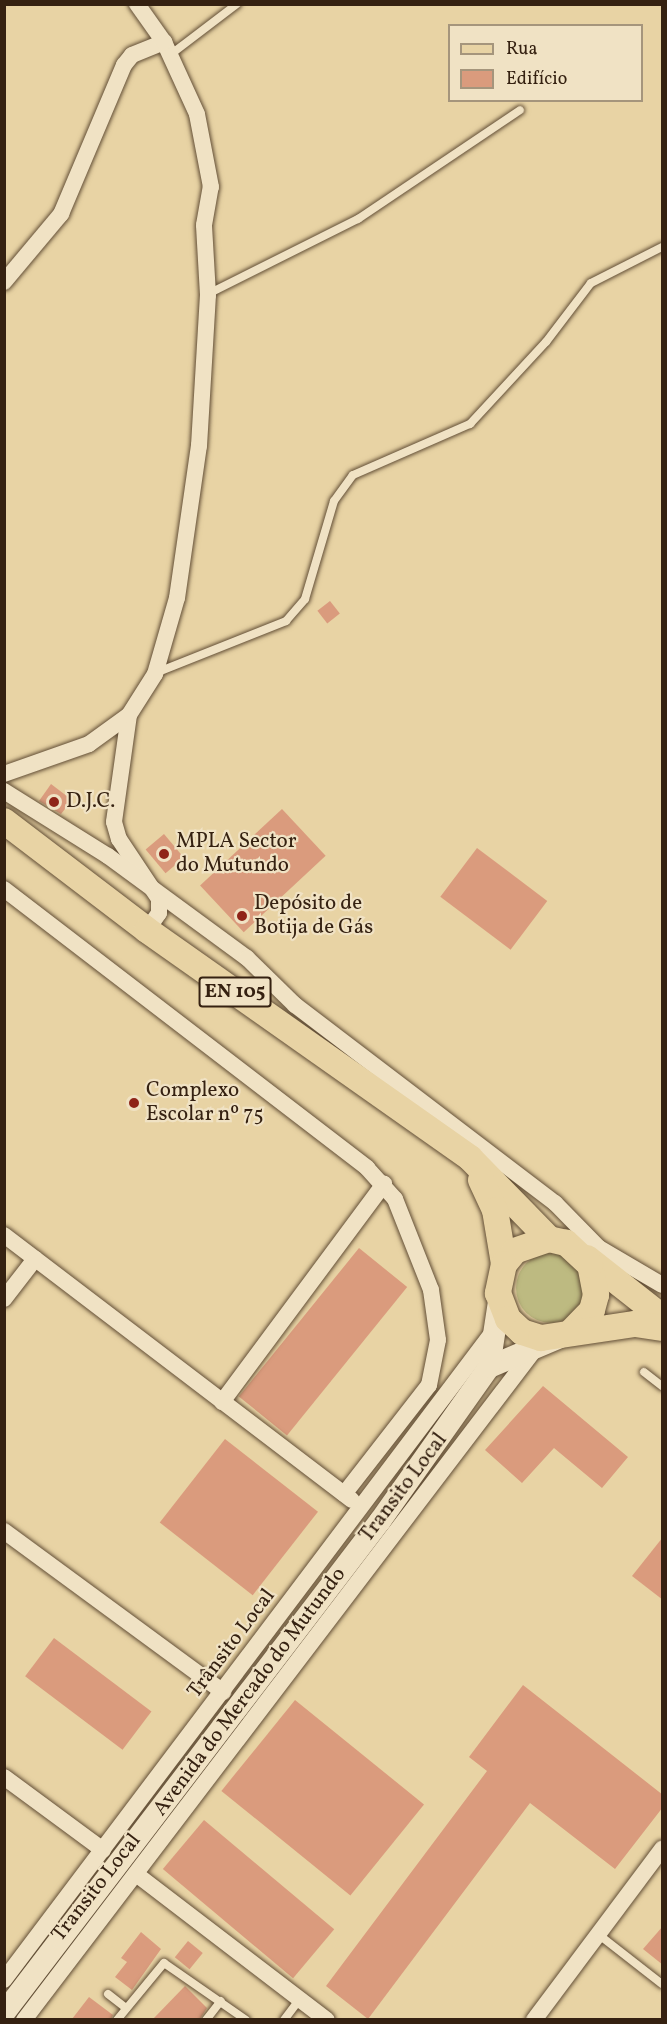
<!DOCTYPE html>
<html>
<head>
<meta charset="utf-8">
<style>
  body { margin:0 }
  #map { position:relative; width:667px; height:2024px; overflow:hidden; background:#e8d3a4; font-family:Vollkorn,serif }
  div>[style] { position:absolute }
  .green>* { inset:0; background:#bdba81 }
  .round { border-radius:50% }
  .building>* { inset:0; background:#da9b7d; transform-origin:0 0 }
  .roads { filter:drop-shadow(0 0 2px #624e36) drop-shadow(0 0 2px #624e36) }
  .service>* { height:8px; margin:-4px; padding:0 4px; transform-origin:4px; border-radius:4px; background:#f0e2c4 }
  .minor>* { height:16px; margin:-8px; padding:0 8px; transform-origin:8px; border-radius:8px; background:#f0e2c4 }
  .secondary>* { height:22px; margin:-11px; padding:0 11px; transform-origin:11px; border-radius:11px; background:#f0e2c4 }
  .primary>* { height:26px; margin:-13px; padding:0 13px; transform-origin:13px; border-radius:13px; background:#e8d3a4 }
  .dots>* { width:16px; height:16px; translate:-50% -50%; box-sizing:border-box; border:3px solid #f0e2c4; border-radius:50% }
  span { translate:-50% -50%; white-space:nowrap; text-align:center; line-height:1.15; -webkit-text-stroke:4.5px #f0e2c4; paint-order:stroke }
  .shield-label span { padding:2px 4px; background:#f0e2c4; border:2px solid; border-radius:4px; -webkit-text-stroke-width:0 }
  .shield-label { font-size:20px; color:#352111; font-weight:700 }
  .poi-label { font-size:21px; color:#352111 }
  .left { translate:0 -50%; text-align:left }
  .street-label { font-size:21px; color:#352111 }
  .frame { position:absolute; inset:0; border:6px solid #352111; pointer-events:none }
  .legend { position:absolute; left:448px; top:24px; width:195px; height:78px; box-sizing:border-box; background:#f0e2c4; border:2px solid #a5957c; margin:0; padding:8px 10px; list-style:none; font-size:18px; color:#352111 }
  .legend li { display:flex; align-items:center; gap:12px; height:30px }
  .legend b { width:30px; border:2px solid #a5957c }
</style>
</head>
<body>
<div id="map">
  <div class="green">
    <i class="round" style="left:516px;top:1253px;width:70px;height:70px"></i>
  </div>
  <div class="building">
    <i style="left:330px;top:601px;width:16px;height:16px;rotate:52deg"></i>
    <i style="clip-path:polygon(51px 784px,72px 800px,61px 814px,39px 801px)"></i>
    <i style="left:282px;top:809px;width:64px;height:112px;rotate:47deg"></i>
    <i style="left:164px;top:834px;width:31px;height:24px;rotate:50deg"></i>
    <i style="left:477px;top:848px;width:88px;height:61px;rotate:37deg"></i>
    <i style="left:359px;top:1248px;width:62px;height:191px;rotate:39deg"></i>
    <i style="clip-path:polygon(543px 1386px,628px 1457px,602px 1488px,554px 1448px,522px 1483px,485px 1450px)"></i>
    <i style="left:225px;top:1439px;width:118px;height:106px;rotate:38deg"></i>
    <i style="clip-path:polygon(663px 1537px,663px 1600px,632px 1576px)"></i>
    <i style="left:54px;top:1638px;width:122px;height:48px;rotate:37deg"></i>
    <i style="clip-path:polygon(523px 1685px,663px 1795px,663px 1807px,615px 1869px,530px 1803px,368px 2019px,326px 1986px,487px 1771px,469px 1757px)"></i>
    <i style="left:295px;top:1700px;width:166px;height:117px;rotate:39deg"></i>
    <i style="left:204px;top:1820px;width:170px;height:64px;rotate:40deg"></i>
    <i style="clip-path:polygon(663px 1926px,663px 1965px,643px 1949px)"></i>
    <i style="clip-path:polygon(141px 1932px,161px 1949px,132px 1990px,115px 1977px,127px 1962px,121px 1958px)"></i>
    <i style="left:188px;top:1941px;width:19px;height:21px;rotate:39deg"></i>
    <i style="clip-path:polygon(185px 1986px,207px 2008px,200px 2019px,153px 2019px)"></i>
    <i style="clip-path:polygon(89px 1997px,113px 2015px,111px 2019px,72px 2019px)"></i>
  </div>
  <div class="roads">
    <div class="service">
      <i style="left:170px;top:55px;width:84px;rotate:-37.3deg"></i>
      <i style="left:208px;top:294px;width:168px;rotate:-26.6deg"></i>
      <i style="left:358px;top:219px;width:195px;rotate:-33.9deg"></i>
      <i style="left:158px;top:672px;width:138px;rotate:-21.7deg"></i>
      <i style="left:286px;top:621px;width:29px;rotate:-49deg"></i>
      <i style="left:305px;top:599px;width:102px;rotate:-73.5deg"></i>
      <i style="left:334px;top:501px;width:32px;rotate:-54deg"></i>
      <i style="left:353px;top:475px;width:128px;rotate:-23.6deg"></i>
      <i style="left:470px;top:424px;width:112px;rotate:-47.2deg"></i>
      <i style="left:546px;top:342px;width:74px;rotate:-52.7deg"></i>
      <i style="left:591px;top:283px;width:80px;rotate:-26.9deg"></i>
      <i style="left:644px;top:1372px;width:23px;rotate:38deg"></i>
      <i style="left:598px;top:1934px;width:81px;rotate:38deg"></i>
      <i style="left:108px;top:1994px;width:23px;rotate:38deg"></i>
      <i style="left:117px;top:2020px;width:74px;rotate:-50.5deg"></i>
      <i style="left:164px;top:1963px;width:100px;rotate:34.8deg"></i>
      <i style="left:206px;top:2020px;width:24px;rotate:-52deg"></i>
      <i style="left:284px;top:2020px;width:26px;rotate:-53deg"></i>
    </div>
    <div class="minor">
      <i style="left:4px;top:282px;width:89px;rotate:-50deg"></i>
      <i style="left:61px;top:214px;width:162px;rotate:-67.1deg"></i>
      <i style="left:124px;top:65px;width:13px;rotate:-51deg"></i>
      <i style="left:132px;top:55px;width:35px;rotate:-22deg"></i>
      <i style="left:129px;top:715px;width:108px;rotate:98deg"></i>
      <i style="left:114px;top:822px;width:18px;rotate:74deg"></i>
      <i style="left:119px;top:839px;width:72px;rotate:56.3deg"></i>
      <i style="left:159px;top:899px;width:14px;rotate:90deg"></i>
      <i style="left:159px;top:913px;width:21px;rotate:125deg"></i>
      <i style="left:4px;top:774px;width:90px;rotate:-19.4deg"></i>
      <i style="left:89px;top:744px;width:49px;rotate:-35.9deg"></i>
      <i style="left:129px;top:715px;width:49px;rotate:-57.6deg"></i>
      <i style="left:155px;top:674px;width:79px;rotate:-73.9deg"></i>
      <i style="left:177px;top:598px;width:154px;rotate:-81.8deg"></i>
      <i style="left:199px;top:446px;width:151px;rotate:-86.6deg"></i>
      <i style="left:208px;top:295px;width:70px;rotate:-93.3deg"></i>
      <i style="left:204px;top:225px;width:39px;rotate:-80deg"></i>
      <i style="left:211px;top:187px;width:74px;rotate:-100.9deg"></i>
      <i style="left:197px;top:114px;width:79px;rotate:-114.6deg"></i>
      <i style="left:164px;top:42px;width:47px;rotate:-125.4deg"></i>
      <i style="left:4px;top:791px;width:123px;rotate:32deg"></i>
      <i style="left:108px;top:856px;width:172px;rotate:36.3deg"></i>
      <i style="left:247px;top:958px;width:67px;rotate:44.4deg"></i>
      <i style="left:295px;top:1005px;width:327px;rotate:37.3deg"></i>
      <i style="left:555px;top:1203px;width:63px;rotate:45.6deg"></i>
      <i style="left:599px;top:1248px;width:73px;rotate:30.4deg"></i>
      <i style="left:4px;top:889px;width:458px;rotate:37.5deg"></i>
      <i style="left:367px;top:1168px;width:42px;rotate:47.9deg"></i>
      <i style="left:395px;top:1199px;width:98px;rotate:68.4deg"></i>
      <i style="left:431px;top:1290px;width:50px;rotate:82deg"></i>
      <i style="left:438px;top:1340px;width:46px;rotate:101.3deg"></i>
      <i style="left:429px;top:1385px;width:138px;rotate:127.9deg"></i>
      <i style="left:4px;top:1235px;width:437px;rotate:37.3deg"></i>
      <i style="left:4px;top:1299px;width:51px;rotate:-52.2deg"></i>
      <i style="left:222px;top:1402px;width:272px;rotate:-53.4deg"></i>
      <i style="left:4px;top:1531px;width:272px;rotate:36.3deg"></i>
      <i style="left:4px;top:1777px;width:123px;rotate:36.4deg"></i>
      <i style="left:136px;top:1874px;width:240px;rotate:37.4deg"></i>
      <i style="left:4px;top:1980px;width:810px;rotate:-52.97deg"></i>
      <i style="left:24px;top:2020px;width:838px;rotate:-52.71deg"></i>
      <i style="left:534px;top:2020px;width:214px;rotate:-53.2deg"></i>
    </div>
    <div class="secondary">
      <i style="left:489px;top:1367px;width:77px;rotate:-22.9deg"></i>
      <i style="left:4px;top:2013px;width:619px;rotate:-52.61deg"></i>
      <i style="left:380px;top:1521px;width:189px;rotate:-54.7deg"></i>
      <i style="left:489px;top:1367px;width:66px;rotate:-81.3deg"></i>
    </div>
    <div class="primary">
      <i style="left:4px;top:821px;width:180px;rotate:37.3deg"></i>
      <i style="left:147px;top:930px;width:395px;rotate:35.2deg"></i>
      <i style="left:470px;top:1158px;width:113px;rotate:45.7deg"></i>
      <i style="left:481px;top:1180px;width:33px;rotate:65deg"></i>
      <i style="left:495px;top:1210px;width:55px;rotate:80.5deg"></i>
      <i style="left:587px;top:1258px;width:95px;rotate:38.2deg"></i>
      <i style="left:571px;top:1332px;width:30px;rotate:-46deg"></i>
      <i style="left:592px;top:1310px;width:16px;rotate:-75deg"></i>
      <i style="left:596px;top:1295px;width:31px;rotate:-101deg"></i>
      <i style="left:590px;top:1265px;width:33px;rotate:-137deg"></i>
      <i style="left:566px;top:1243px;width:17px;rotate:-167deg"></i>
      <i style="left:549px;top:1239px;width:36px;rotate:161deg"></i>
      <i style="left:515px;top:1251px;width:17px;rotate:130deg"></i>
      <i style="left:504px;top:1264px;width:30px;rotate:102deg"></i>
      <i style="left:498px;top:1293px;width:28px;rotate:69deg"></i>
      <i style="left:508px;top:1319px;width:19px;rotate:43deg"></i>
      <i style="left:522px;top:1332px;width:20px;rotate:18deg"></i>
      <i style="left:541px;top:1338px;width:95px;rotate:-8.5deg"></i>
      <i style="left:635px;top:1324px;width:27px;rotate:8deg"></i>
    </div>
  </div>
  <div class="dots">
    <i style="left:54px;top:802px;background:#8f2418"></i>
    <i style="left:164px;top:854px;background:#8f2418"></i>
    <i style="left:242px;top:916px;background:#8f2418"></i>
    <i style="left:134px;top:1103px;background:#8f2418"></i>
  </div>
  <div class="shield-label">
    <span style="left:235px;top:992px">EN 105</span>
  </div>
  <div class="poi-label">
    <span class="left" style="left:66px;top:802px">D.J.C.</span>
    <span class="left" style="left:176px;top:854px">MPLA Sector<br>do Mutundo</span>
    <span class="left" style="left:254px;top:916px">Depósito de<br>Botija de Gás</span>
    <span class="left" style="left:146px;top:1103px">Complexo<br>Escolar nº 75</span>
  </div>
  <div class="street-label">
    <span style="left:404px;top:1488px;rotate:-53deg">Transito Local</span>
    <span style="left:232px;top:1644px;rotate:-53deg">Trânsito Local</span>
    <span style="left:250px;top:1692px;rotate:-53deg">Avenida do Mercado do Mutundo</span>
    <span style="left:97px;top:1888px;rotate:-52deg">Transito Local</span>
  </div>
  <div class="frame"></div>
  <ul class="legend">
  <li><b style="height:8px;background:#e8d3a4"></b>Rua</li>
  <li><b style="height:16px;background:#da9b7d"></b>Edifício</li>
  </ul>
</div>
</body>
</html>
